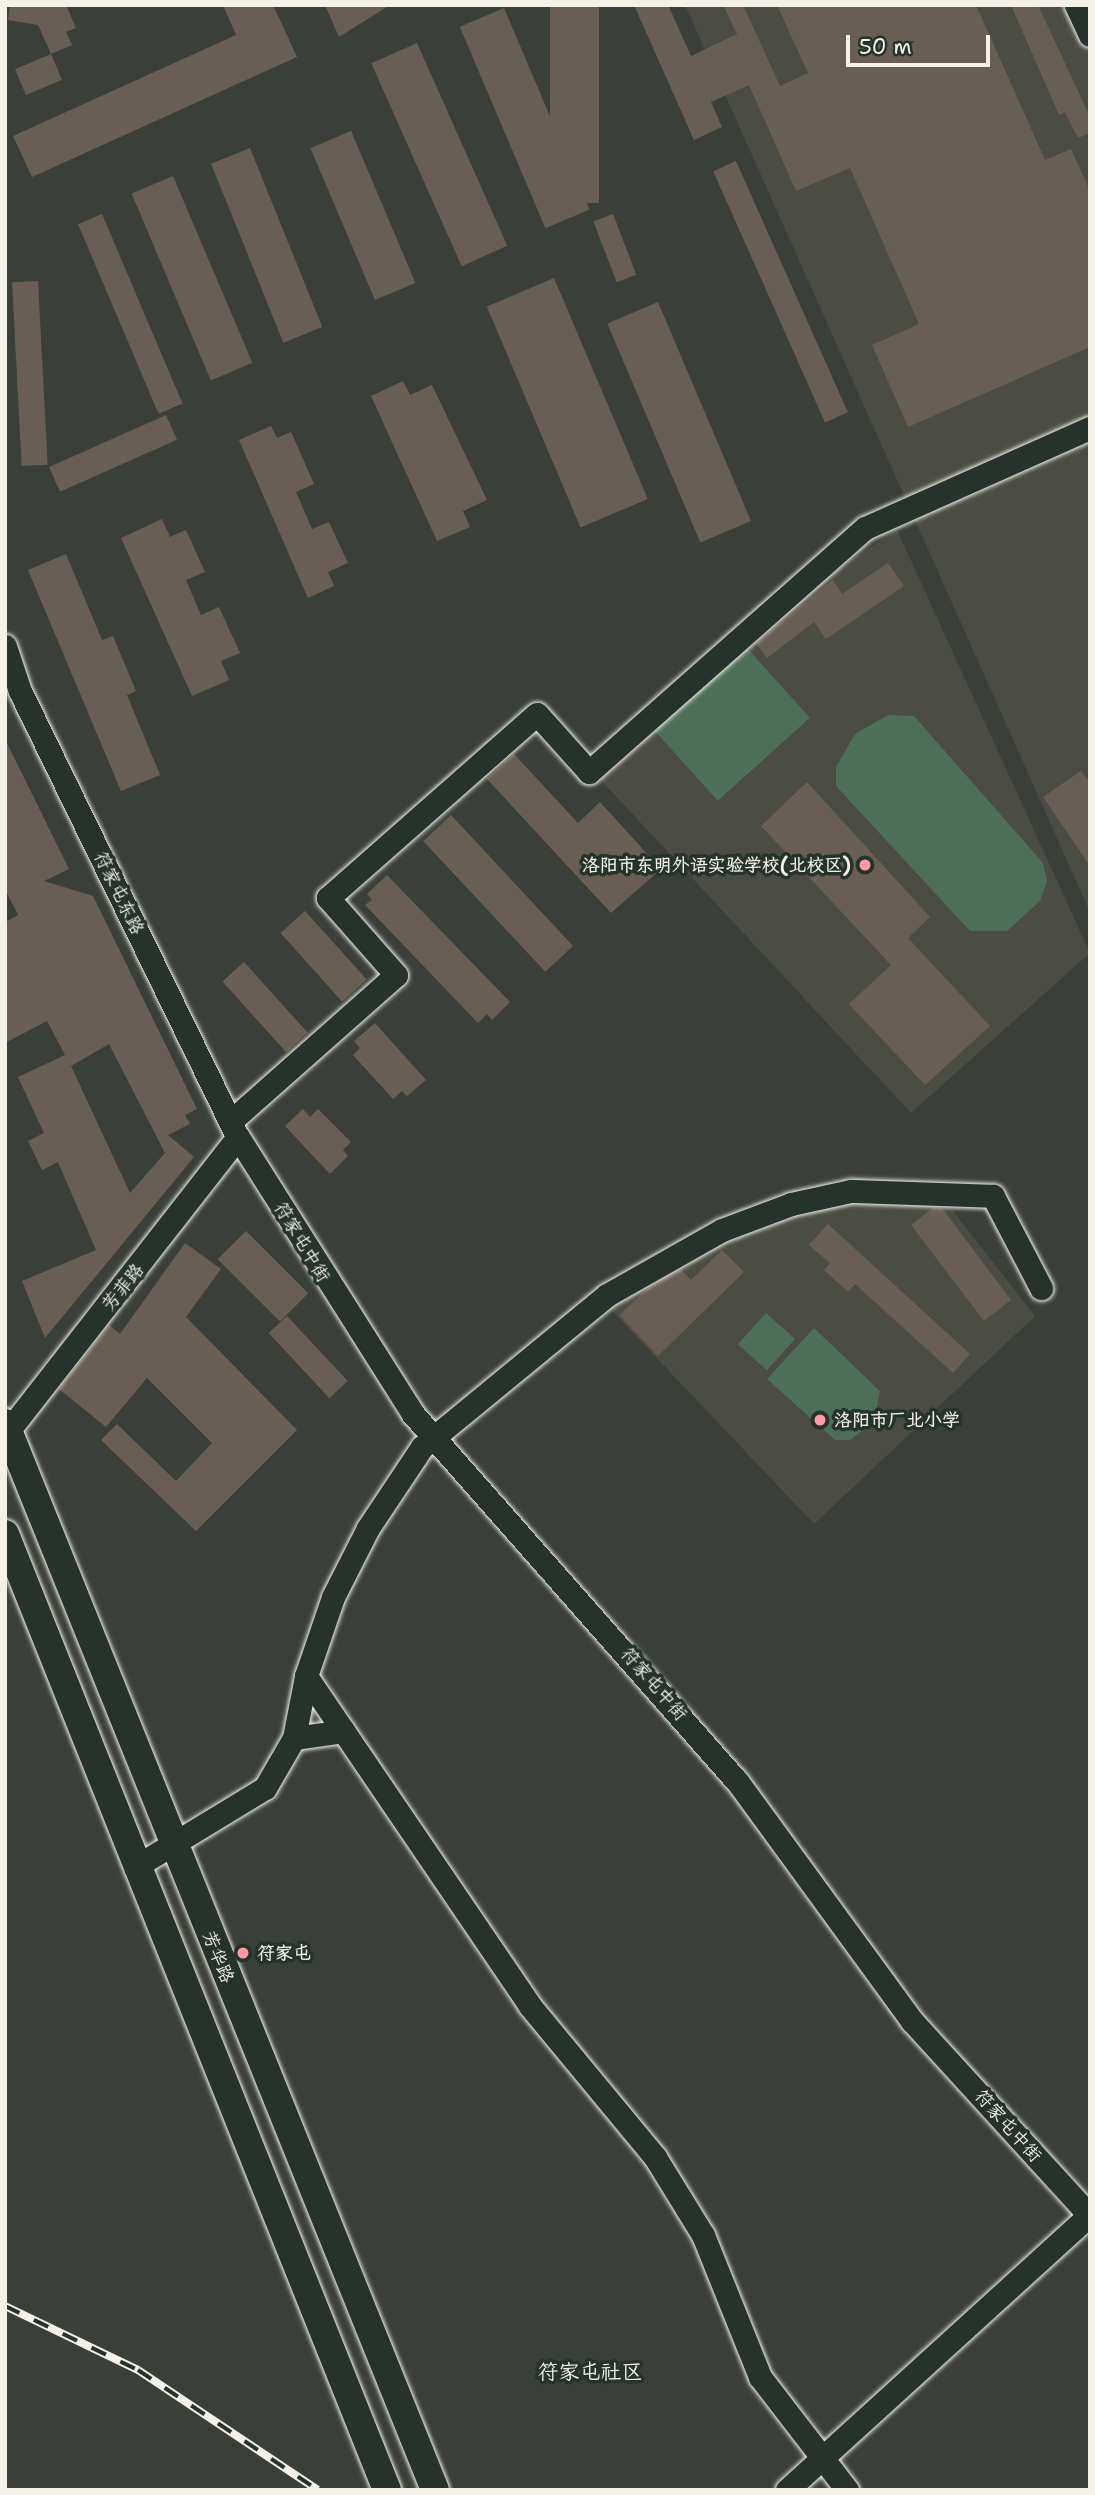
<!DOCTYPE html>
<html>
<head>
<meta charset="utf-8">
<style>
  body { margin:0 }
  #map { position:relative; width:1095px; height:2495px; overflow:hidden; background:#3a4039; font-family:"Shantell Sans","LXGW WenKai TC",sans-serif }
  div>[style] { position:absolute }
  .built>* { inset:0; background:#4b4c44 }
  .green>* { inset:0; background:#4d6f5a; transform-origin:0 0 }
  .building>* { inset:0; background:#695e54; transform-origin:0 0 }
  .roads { filter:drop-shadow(0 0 2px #f4f1e8) drop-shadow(0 0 2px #f4f1e8) }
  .minor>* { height:23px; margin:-11.5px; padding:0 11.5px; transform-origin:11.5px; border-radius:11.5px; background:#26332d }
  .major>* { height:28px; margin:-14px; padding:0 14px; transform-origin:14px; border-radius:14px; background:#26332d }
  .rail>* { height:8px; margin-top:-4px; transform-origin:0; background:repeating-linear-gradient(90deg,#26332d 0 16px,#f4f1e8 0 32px); box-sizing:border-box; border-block:2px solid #f4f1e8 }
  .dots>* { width:19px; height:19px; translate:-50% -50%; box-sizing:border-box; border:4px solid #26332d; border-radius:50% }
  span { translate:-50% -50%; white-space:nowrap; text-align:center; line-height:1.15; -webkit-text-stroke:7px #26332d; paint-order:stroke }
  .poi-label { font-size:18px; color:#f4f1e8; font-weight:700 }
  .right { translate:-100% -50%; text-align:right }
  .left { translate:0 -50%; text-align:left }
  .street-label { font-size:18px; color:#f4f1e8 }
  .quarter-label { font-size:21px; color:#f4f1e8 }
  .frame { position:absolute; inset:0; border:7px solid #f4f1e8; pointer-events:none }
  .scale { position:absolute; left:846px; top:35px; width:144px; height:32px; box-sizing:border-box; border:4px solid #f4f1e8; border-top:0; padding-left:9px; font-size:21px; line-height:24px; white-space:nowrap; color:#f4f1e8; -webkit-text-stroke:5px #26332d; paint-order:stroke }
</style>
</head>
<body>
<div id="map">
  <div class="built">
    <i style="clip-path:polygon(685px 5px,1090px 5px,1090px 912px)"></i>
    <i style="clip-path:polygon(897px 530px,1090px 953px,911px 1113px,599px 778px,822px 580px)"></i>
    <i style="clip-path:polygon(943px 1198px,1035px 1316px,814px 1524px,597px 1295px,823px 1199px)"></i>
  </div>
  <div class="green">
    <i style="left:747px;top:648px;width:94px;height:124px;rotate:48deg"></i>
    <i style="clip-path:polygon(888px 715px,914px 716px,1043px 863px,1047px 881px,1040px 901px,1007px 931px,970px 931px,836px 786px,836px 767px,855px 734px)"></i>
    <i style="left:766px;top:1313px;width:39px;height:42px;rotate:42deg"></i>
    <i style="clip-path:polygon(814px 1328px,880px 1391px,874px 1422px,850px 1440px,835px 1440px,767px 1379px)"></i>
  </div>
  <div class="building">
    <i style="clip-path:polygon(10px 5px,66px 5px,76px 28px,66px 32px,72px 45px,51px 54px,38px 25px,8px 20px)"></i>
    <i style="clip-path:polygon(223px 5px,273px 5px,297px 57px,32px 177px,13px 136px,236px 35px)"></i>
    <i style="clip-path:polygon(325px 5px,390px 5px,339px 37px)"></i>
    <i style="left:550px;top:5px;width:49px;height:198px"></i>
    <i style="clip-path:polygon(634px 5px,668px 5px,691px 56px,737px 34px,723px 5px,743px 5px,780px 86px,808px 73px,777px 5px,976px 5px,1045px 160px,1071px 149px,1090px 191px,1090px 347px,908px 427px,872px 345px,919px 324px,850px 168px,796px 191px,749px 85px,711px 102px,722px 127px,694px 140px)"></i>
    <i style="clip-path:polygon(1011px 5px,1038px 5px,1090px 117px,1090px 133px,1078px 138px,1065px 112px,1059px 115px)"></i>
    <i style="left:504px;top:8px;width:219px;height:48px;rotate:67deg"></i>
    <i style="left:417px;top:43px;width:222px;height:50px;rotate:66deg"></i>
    <i style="left:51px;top:54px;width:28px;height:39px;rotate:67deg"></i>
    <i style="left:351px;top:131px;width:165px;height:44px;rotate:67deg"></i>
    <i style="left:250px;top:148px;width:193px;height:42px;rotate:68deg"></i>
    <i style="left:736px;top:161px;width:275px;height:25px;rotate:66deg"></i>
    <i style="left:173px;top:176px;width:203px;height:45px;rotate:67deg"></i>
    <i style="left:102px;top:214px;width:206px;height:26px;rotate:67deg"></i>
    <i style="left:613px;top:214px;width:65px;height:21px;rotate:69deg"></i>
    <i style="left:554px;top:278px;width:240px;height:73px;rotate:67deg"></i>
    <i style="left:38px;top:281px;width:184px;height:26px;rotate:87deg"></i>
    <i style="left:658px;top:302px;width:238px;height:55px;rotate:67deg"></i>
    <i style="clip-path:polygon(403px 381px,410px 395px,432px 385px,487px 500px,463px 511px,470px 527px,437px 541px,371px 396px)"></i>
    <i style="left:166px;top:415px;width:27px;height:128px;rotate:66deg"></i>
    <i style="clip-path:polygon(271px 426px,277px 438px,291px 432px,314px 484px,296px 492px,312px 529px,329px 522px,348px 563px,328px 572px,334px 586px,308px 598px,239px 440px)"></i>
    <i style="clip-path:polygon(162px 519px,170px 537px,186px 530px,205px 572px,186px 580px,201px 615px,219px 607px,240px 653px,221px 661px,229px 680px,192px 696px,121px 538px)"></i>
    <i style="clip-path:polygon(66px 554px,102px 640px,113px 636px,136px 691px,127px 695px,160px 775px,121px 791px,28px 570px)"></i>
    <i style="clip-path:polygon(888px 563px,904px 586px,826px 639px,814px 622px,767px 658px,756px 643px,833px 580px,842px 594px)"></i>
    <i style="clip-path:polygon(evenodd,5px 739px,69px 869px,44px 881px,93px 896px,197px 1109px,185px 1115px,190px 1124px,168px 1135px,194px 1157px,45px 1338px,22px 1281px,96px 1250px,58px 1162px,42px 1170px,28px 1141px,44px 1133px,18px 1077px,65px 1055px,47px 1021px,5px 1043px,5px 922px,18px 915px,5px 889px,5px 739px,109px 1044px,165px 1153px,130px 1193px,71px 1066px,109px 1044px)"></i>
    <i style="clip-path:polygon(514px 754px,578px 823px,600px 802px,661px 869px,611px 913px,487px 779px)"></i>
    <i style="clip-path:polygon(1081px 771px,1090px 783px,1090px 866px,1043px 797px)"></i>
    <i style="clip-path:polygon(807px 782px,930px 917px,908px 938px,990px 1026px,925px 1085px,849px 1004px,891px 965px,761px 826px)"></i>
    <i style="left:451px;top:815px;width:179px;height:38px;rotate:47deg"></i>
    <i style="clip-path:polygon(387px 875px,510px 1002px,492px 1020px,487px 1014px,478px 1023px,365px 905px,372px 900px,367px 894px)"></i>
    <i style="left:305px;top:911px;width:92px;height:33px;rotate:48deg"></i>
    <i style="left:244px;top:962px;width:95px;height:29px;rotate:48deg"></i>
    <i style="clip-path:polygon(375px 1023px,426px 1080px,407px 1096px,402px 1091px,393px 1099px,353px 1055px,360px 1048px,354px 1041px)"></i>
    <i style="clip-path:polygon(303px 1109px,310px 1117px,318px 1109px,351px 1142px,343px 1150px,348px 1156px,330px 1174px,285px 1126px)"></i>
    <i style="clip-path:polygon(933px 1208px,942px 1208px,1011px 1300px,984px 1321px,911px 1225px)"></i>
    <i style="clip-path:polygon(828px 1224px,970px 1354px,953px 1373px,855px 1284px,848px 1292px,824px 1270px,830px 1263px,809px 1245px)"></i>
    <i style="left:246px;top:1231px;width:88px;height:40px;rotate:45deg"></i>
    <i style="clip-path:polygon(185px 1243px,221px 1269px,186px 1317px,297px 1430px,196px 1531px,101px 1440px,117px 1424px,176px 1481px,212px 1443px,147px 1378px,106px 1427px,59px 1389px,109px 1325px,120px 1334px)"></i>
    <i style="clip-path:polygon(722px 1250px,744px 1272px,658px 1356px,619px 1315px,647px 1289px,681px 1269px,691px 1280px)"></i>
    <i style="left:287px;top:1316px;width:89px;height:25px;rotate:47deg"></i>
  </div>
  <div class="roads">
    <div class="minor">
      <i style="left:1076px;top:5px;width:33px;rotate:65deg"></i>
      <i style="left:5px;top:646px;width:47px;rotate:71.6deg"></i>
      <i style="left:20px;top:691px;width:496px;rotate:64deg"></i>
      <i style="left:238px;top:1137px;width:328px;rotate:57.7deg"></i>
      <i style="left:413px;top:1414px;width:490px;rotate:48.6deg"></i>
      <i style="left:737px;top:1781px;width:297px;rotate:53.9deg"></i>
      <i style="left:912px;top:2021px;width:264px;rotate:47.6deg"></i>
      <i style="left:231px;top:1121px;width:220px;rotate:-41.5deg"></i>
      <i style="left:396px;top:975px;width:103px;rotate:-131.4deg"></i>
      <i style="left:328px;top:898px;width:278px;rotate:-41.4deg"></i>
      <i style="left:537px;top:714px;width:78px;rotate:48.1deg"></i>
      <i style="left:589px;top:772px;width:368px;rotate:-41.5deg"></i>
      <i style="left:865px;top:528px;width:246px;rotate:-24deg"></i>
      <i style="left:5px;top:1435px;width:378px;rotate:-52deg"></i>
      <i style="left:306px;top:1676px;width:399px;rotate:55.8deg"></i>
      <i style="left:530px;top:2006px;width:196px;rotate:50.4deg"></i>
      <i style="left:655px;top:2157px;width:92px;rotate:58.4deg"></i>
      <i style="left:703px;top:2235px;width:153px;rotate:68.1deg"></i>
      <i style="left:760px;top:2377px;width:143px;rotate:52.4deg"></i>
      <i style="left:294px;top:1738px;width:50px;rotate:-8deg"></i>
      <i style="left:135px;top:1867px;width:152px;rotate:-31.3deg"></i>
      <i style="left:265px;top:1788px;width:58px;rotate:-59.9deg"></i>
      <i style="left:294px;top:1738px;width:63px;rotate:-79deg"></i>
      <i style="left:306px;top:1676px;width:83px;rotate:-71.1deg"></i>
      <i style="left:333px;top:1597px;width:77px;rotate:-63.1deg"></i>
      <i style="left:368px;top:1528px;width:97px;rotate:-56.3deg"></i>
      <i style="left:422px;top:1447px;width:239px;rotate:-39.4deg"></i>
      <i style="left:607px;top:1295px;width:132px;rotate:-29.5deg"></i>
      <i style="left:722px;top:1230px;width:74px;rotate:-20.6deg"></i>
      <i style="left:791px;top:1204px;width:61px;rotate:-12.2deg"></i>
      <i style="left:851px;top:1191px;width:142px;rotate:2deg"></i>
      <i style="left:993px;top:1196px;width:104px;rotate:62.4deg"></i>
      <i style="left:787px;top:2490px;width:408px;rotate:-42.3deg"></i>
    </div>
    <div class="major">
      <i style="left:5px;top:1423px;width:1150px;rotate:68.05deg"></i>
      <i style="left:5px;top:1534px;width:1029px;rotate:68.22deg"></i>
    </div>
  </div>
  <div class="rail">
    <i style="left:5px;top:2306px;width:148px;rotate:25.7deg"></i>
    <i style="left:138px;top:2370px;width:216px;rotate:33.7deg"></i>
  </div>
  <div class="dots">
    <i style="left:865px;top:865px;background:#ff9aa2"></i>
    <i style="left:820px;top:1420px;background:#ff9aa2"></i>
    <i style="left:243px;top:1953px;background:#ff9aa2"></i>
  </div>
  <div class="poi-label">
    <span class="right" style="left:851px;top:865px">洛阳市东明外语实验学校(北校区)</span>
    <span class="left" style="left:834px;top:1420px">洛阳市厂北小学</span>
    <span class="left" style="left:257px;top:1953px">符家屯</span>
  </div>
  <div class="street-label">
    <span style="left:119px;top:893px;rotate:64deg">符家屯东路</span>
    <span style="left:302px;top:1242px;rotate:59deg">符家屯中街</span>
    <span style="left:123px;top:1287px;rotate:-51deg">芳菲路</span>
    <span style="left:654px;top:1684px;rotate:49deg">符家屯中街</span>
    <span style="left:218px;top:1957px;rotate:68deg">芳华路</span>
    <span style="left:1008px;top:2126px;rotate:48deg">符家屯中街</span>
  </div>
  <div class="quarter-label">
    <span style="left:590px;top:2372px">符家屯社区</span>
  </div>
  <div class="frame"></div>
  <div class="scale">50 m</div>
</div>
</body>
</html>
